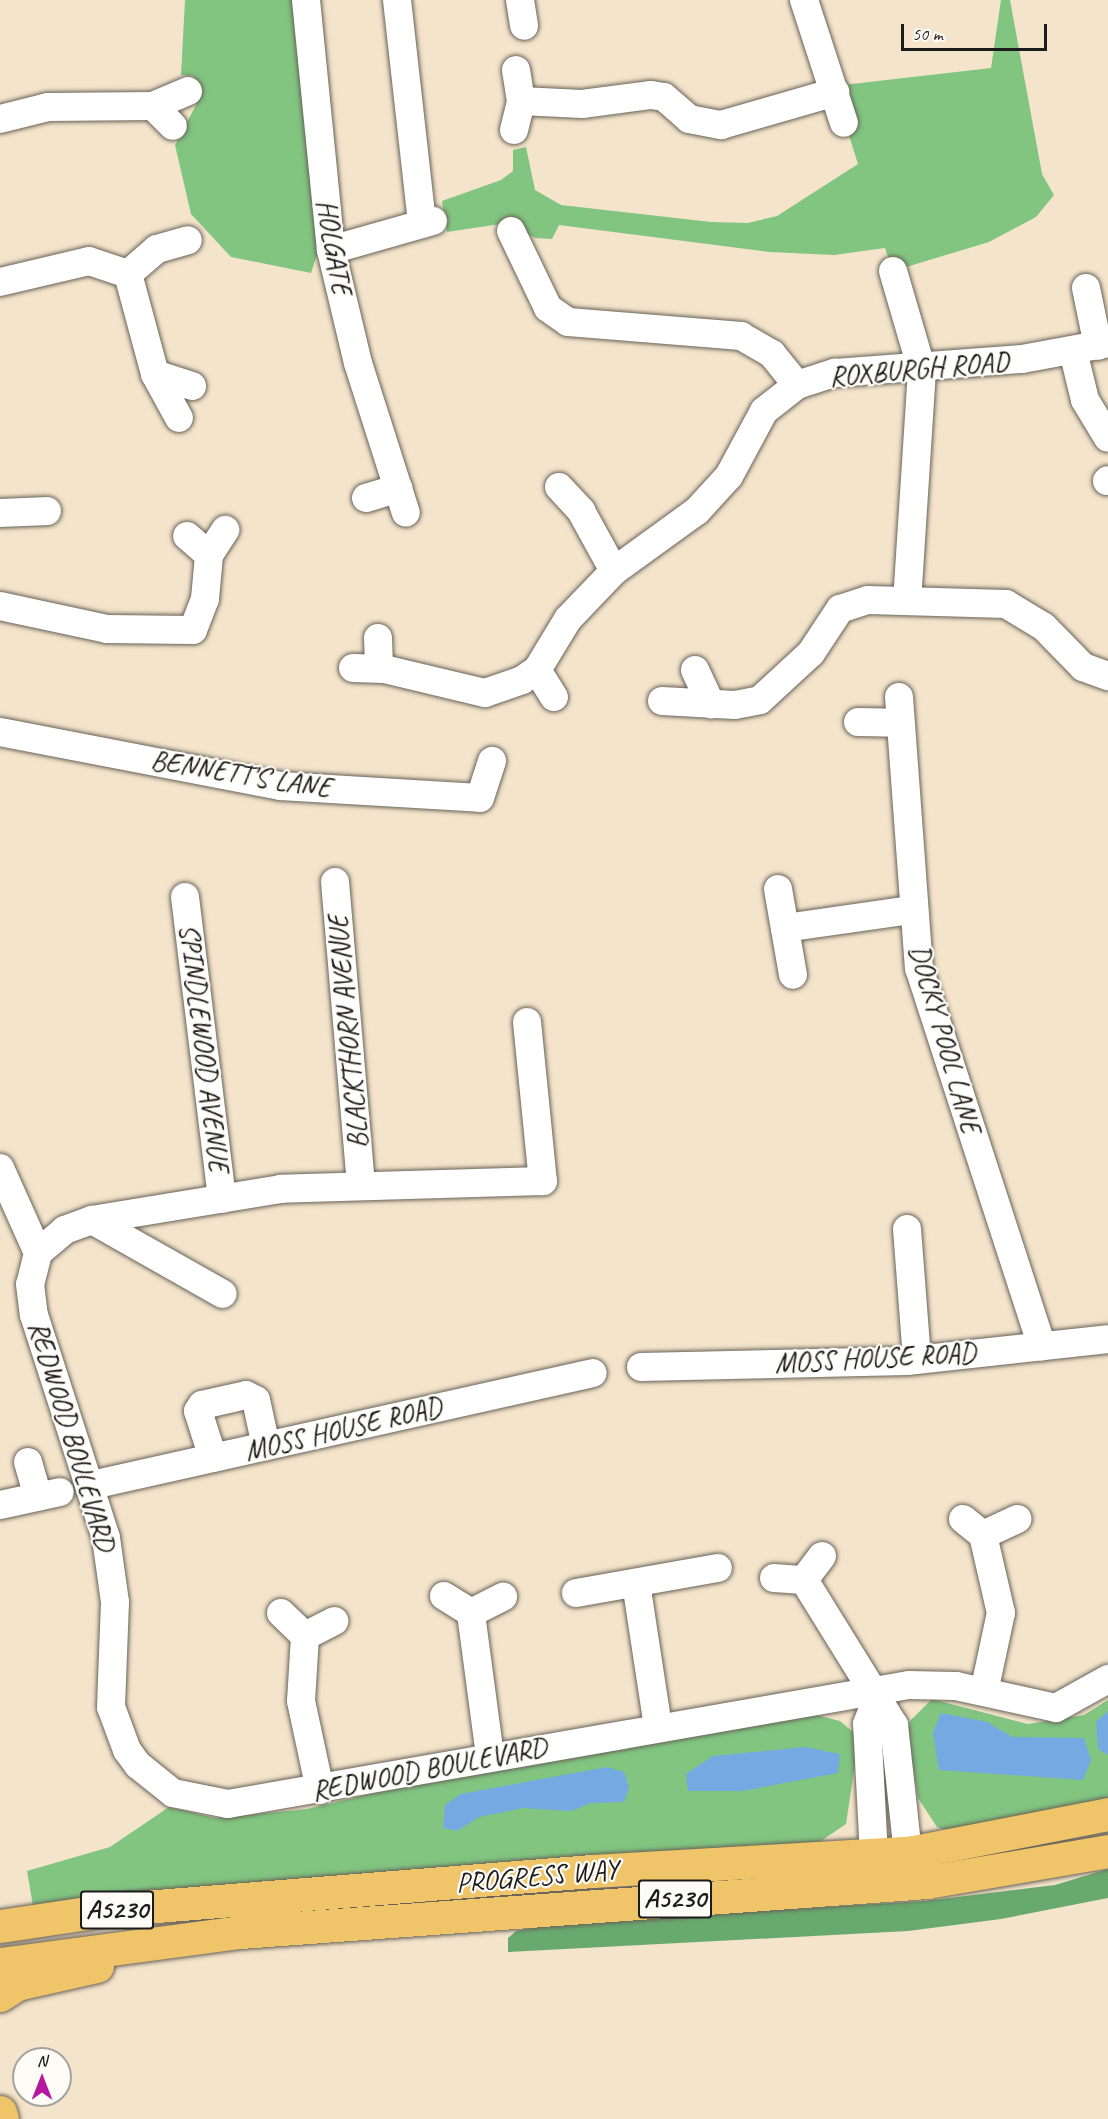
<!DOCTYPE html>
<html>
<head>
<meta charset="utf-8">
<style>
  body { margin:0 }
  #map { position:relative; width:1108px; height:2119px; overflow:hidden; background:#f4e4cb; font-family:Caveat,sans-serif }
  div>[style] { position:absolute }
  .green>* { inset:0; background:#81c580 }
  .forest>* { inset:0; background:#68aa6e }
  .water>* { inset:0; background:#75a9e2 }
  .roads { filter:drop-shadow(0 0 2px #686259) drop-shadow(0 0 2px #686259) }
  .minor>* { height:28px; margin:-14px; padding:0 14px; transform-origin:14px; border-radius:14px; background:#fff }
  .major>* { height:33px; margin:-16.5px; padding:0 16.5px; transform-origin:16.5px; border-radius:16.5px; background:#f0c469 }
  span { translate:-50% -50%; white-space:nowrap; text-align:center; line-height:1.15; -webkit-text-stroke:4.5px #fdfcf7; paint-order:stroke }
  .shield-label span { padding:2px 4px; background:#fdfcf7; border:2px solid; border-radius:4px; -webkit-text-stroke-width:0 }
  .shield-label { font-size:27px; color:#1c1c1c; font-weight:700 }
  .street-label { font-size:28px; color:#1c1c1c }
  .north { position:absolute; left:12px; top:2047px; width:60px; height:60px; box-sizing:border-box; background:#fdfcf7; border:2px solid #a3a29f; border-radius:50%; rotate:0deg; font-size:16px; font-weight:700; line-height:24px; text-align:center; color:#1c1c1c }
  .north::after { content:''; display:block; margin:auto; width:21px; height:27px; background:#b5179e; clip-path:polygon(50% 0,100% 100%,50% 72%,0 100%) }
  .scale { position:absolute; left:901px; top:24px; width:146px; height:27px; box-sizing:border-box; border:3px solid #1c1c1c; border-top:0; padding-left:8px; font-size:18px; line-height:21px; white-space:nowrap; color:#1c1c1c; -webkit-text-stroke:4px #fdfcf7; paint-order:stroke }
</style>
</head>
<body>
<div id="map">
  <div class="green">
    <i style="clip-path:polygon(185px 0,295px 0,321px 243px,311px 273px,231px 257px,191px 214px,175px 145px,196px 105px,194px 76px,181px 75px)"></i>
    <i style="clip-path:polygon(1001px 0,1010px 0,1042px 174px,1054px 195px,1036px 217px,989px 242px,893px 271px,885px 248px,834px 255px,769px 252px,559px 225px,552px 239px,535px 238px,507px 223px,447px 232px,442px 201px,501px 180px,513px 171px,513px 150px,526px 147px,535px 190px,561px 205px,711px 222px,748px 223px,777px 216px,858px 164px,846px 126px,843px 85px,991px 68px)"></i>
    <i style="clip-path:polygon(932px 1699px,1028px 1724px,1084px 1715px,1108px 1700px,1108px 1801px,947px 1831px,937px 1827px,918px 1798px,908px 1738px,910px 1721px)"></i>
    <i style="clip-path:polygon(816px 1715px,840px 1721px,854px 1733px,856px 1757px,846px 1824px,818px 1843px,34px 1912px,27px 1871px,110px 1847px,169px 1807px,215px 1818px,307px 1809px,451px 1775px)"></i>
  </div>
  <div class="forest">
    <i style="clip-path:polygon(1108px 1869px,1108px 1898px,1001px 1919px,908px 1931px,508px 1952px,508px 1938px,516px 1931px,561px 1923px,925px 1901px,1055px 1885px)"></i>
  </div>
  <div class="water">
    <i style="clip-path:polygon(1108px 1711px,1108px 1755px,1098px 1749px,1096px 1722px)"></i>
    <i style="clip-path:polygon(941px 1713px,987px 1722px,1012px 1737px,1084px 1738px,1091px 1760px,1083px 1780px,939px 1770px,933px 1733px)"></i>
    <i style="clip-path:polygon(805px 1747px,840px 1754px,838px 1773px,742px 1791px,688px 1791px,686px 1774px,713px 1756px)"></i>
    <i style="clip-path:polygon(607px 1767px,624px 1772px,629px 1787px,624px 1802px,591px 1803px,571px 1811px,523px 1808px,479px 1817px,457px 1831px,443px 1828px,445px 1805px,461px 1794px)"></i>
  </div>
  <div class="roads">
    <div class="minor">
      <i style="left:306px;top:0;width:251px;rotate:84.3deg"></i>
      <i style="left:331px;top:250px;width:116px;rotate:76.6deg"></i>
      <i style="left:358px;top:363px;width:157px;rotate:72.3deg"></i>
      <i style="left:397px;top:0;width:225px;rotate:83.6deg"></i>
      <i style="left:520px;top:0;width:26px;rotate:81deg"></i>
      <i style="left:804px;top:0;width:129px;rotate:72deg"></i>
      <i style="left:516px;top:70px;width:31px;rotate:81deg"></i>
      <i style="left:521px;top:101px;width:61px;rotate:2.8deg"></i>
      <i style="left:582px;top:104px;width:70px;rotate:-7.4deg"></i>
      <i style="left:651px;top:95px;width:13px;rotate:9deg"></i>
      <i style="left:664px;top:97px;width:33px;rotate:41deg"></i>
      <i style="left:689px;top:119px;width:33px;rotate:11deg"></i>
      <i style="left:721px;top:125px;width:119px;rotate:-16.1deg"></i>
      <i style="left:153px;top:106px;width:28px;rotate:45deg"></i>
      <i style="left:0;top:119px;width:49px;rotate:-14deg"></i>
      <i style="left:48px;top:107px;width:105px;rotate:-0.5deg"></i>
      <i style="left:153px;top:106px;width:38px;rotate:-23deg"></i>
      <i style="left:514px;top:130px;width:30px;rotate:-76deg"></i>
      <i style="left:511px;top:231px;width:85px;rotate:64.3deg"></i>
      <i style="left:548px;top:308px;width:24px;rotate:35deg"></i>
      <i style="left:568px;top:322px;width:174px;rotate:4.6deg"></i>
      <i style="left:741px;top:336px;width:36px;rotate:30deg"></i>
      <i style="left:772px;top:354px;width:40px;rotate:51deg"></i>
      <i style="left:331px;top:250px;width:106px;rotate:-15.9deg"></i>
      <i style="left:893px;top:271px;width:103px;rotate:73.7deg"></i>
      <i style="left:922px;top:370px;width:230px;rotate:93.7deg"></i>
      <i style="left:128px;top:274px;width:104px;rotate:74.9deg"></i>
      <i style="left:155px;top:374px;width:39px;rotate:18deg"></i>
      <i style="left:0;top:282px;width:91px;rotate:-13.3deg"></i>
      <i style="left:89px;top:261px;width:41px;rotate:18.4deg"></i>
      <i style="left:128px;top:274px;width:38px;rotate:-41deg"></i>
      <i style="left:157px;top:249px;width:32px;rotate:-16deg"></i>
      <i style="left:1086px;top:288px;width:59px;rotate:78.3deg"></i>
      <i style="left:1073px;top:351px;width:50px;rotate:76.2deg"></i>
      <i style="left:1085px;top:400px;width:44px;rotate:58.8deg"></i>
      <i style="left:155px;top:374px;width:50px;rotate:61.4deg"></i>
      <i style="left:1107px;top:481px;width:1px;rotate:-45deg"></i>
      <i style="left:559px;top:487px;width:33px;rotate:47deg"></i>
      <i style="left:581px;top:511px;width:68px;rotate:61.2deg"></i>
      <i style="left:366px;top:498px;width:34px;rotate:-17deg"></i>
      <i style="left:0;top:513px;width:47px;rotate:-2.4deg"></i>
      <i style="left:209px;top:555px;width:30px;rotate:-57deg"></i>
      <i style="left:0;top:606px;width:109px;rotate:12.1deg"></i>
      <i style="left:107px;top:629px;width:86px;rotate:0.7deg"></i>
      <i style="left:193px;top:630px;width:33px;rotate:-69deg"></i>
      <i style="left:205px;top:599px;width:44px;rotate:-84.8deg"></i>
      <i style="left:209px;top:555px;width:29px;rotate:-139deg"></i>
      <i style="left:378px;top:638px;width:30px;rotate:88deg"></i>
      <i style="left:353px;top:668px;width:31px;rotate:2deg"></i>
      <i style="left:384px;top:669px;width:104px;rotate:13.4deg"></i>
      <i style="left:485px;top:693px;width:39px;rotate:-19deg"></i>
      <i style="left:522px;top:680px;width:18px;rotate:-34deg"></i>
      <i style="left:537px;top:670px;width:60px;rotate:-58.7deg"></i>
      <i style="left:568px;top:619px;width:66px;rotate:-46.2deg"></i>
      <i style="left:614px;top:571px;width:102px;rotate:-35.9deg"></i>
      <i style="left:697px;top:511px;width:47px;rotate:-47.6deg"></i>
      <i style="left:729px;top:476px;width:74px;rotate:-61.7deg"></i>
      <i style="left:764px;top:411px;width:42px;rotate:-38.2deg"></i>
      <i style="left:797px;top:385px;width:40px;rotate:-18deg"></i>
      <i style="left:835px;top:373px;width:188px;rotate:-4.3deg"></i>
      <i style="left:1022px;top:359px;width:87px;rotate:-10.5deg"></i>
      <i style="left:537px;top:670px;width:32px;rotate:58deg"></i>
      <i style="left:695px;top:670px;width:38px;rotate:65deg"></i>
      <i style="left:899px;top:697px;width:272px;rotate:85.8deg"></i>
      <i style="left:919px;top:968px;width:398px;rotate:72deg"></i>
      <i style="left:662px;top:701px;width:73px;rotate:3.1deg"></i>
      <i style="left:735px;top:705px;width:25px;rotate:-11deg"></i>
      <i style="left:760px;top:700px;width:69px;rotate:-42.7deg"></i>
      <i style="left:811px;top:653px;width:53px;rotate:-56.6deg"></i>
      <i style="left:840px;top:609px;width:29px;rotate:-18deg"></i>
      <i style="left:868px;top:600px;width:138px;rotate:1.7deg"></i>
      <i style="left:1006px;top:604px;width:44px;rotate:31.2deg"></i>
      <i style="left:1044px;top:627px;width:56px;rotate:45.7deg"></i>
      <i style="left:1083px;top:667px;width:27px;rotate:20deg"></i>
      <i style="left:858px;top:722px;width:39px;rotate:1deg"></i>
      <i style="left:0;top:732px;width:285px;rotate:10.9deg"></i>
      <i style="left:280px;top:786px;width:200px;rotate:3.4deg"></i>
      <i style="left:480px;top:798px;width:39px;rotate:-72deg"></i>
      <i style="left:335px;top:882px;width:302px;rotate:85.1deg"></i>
      <i style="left:778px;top:889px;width:87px;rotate:80.1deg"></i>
      <i style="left:185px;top:897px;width:304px;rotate:83deg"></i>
      <i style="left:785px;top:928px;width:128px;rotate:-8.1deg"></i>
      <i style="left:527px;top:1022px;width:160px;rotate:84.3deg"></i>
      <i style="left:543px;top:1181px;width:262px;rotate:178.3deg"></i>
      <i style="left:281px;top:1189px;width:192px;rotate:170.7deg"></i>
      <i style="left:92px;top:1220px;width:29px;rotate:160deg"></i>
      <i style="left:65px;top:1230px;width:35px;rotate:140deg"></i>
      <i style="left:38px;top:1253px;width:32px;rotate:104deg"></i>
      <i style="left:30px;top:1284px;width:31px;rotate:83deg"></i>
      <i style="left:34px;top:1315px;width:234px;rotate:72.1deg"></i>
      <i style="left:106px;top:1538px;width:65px;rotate:82deg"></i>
      <i style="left:115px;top:1602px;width:105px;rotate:92.2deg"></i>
      <i style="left:111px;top:1707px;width:46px;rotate:69.6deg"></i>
      <i style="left:127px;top:1750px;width:19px;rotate:54deg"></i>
      <i style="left:138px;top:1765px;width:45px;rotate:38.7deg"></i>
      <i style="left:173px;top:1793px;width:56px;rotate:11.3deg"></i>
      <i style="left:228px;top:1804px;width:691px;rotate:-9.91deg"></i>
      <i style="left:909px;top:1685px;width:47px;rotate:1.2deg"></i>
      <i style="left:956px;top:1686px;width:102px;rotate:12.4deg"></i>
      <i style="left:1056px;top:1708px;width:60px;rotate:-29.1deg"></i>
      <i style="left:0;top:1168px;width:93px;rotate:65.9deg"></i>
      <i style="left:92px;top:1220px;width:150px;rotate:29.5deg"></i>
      <i style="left:907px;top:1229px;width:131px;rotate:85.6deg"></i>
      <i style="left:641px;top:1367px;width:266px;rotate:-1.3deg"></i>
      <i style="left:907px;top:1361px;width:202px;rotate:-6.2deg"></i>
      <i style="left:213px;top:1458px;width:49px;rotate:-107.7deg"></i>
      <i style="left:198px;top:1411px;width:7px;rotate:-56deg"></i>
      <i style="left:202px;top:1405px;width:45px;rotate:-12.8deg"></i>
      <i style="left:246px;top:1395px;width:11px;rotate:27deg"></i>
      <i style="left:256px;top:1400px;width:47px;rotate:77.7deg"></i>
      <i style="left:28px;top:1462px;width:36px;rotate:74deg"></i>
      <i style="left:92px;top:1485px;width:513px;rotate:-12.6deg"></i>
      <i style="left:0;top:1505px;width:61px;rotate:-12.2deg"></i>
      <i style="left:963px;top:1519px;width:26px;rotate:39deg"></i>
      <i style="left:822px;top:1556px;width:30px;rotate:127deg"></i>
      <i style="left:804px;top:1580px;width:171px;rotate:58.2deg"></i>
      <i style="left:894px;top:1725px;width:129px;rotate:83.8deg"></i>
      <i style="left:774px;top:1578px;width:30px;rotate:4deg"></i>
      <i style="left:636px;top:1583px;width:145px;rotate:81.3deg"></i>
      <i style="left:576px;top:1593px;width:144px;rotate:-10deg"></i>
      <i style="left:444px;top:1596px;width:32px;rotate:32deg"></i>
      <i style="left:281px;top:1613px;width:33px;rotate:44deg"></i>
      <i style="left:305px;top:1636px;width:65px;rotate:93.5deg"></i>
      <i style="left:301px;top:1701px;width:91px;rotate:77.9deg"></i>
      <i style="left:305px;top:1636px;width:33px;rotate:-27deg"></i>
      <i style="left:984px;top:1692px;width:81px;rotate:-77.9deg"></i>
      <i style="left:1001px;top:1613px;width:80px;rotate:-103deg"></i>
      <i style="left:983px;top:1535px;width:38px;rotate:-25deg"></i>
      <i style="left:490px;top:1756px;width:144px;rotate:-97.6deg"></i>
      <i style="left:471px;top:1613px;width:36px;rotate:-27deg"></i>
      <i style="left:874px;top:1856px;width:132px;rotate:-93deg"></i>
      <i style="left:867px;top:1724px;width:33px;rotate:-69deg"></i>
    </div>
    <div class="major">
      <i style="left:0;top:1926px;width:108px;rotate:-8.5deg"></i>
      <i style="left:107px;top:1910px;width:487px;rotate:-4.6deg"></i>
      <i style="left:592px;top:1871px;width:317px;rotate:-3.3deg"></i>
      <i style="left:908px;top:1853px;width:204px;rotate:-11deg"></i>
      <i style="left:0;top:1964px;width:242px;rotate:-7.6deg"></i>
      <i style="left:240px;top:1932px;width:689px;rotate:-4.16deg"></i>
      <i style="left:927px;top:1882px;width:184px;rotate:-9.7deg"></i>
      <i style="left:0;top:1995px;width:20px;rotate:-33deg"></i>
      <i style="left:17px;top:1984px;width:82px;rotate:-12.7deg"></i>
      <i style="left:0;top:2112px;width:7px;rotate:74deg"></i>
    </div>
  </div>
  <div class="shield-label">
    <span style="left:675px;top:1899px">A5230</span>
    <span style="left:117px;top:1910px">A5230</span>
  </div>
  <div class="street-label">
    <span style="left:334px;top:247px;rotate:80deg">HOLGATE</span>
    <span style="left:919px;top:369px;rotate:-5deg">ROXBURGH ROAD</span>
    <span style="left:241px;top:774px;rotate:9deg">BENNETT'S LANE</span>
    <span style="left:348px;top:1032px;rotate:-95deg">BLACKTHORN AVENUE</span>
    <span style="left:945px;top:1039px;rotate:74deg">DOCKY POOL LANE</span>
    <span style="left:204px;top:1048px;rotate:83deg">SPINDLEWOOD AVENUE</span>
    <span style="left:875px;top:1358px;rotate:-3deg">MOSS HOUSE ROAD</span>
    <span style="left:343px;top:1429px;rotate:-13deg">MOSS HOUSE ROAD</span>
    <span style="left:72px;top:1436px;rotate:73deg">REDWOOD BOULEVARD</span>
    <span style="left:429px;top:1769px;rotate:-11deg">REDWOOD BOULEVARD</span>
    <span style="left:537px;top:1876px;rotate:-5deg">PROGRESS WAY</span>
  </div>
  <div class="north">N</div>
  <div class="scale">50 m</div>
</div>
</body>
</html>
